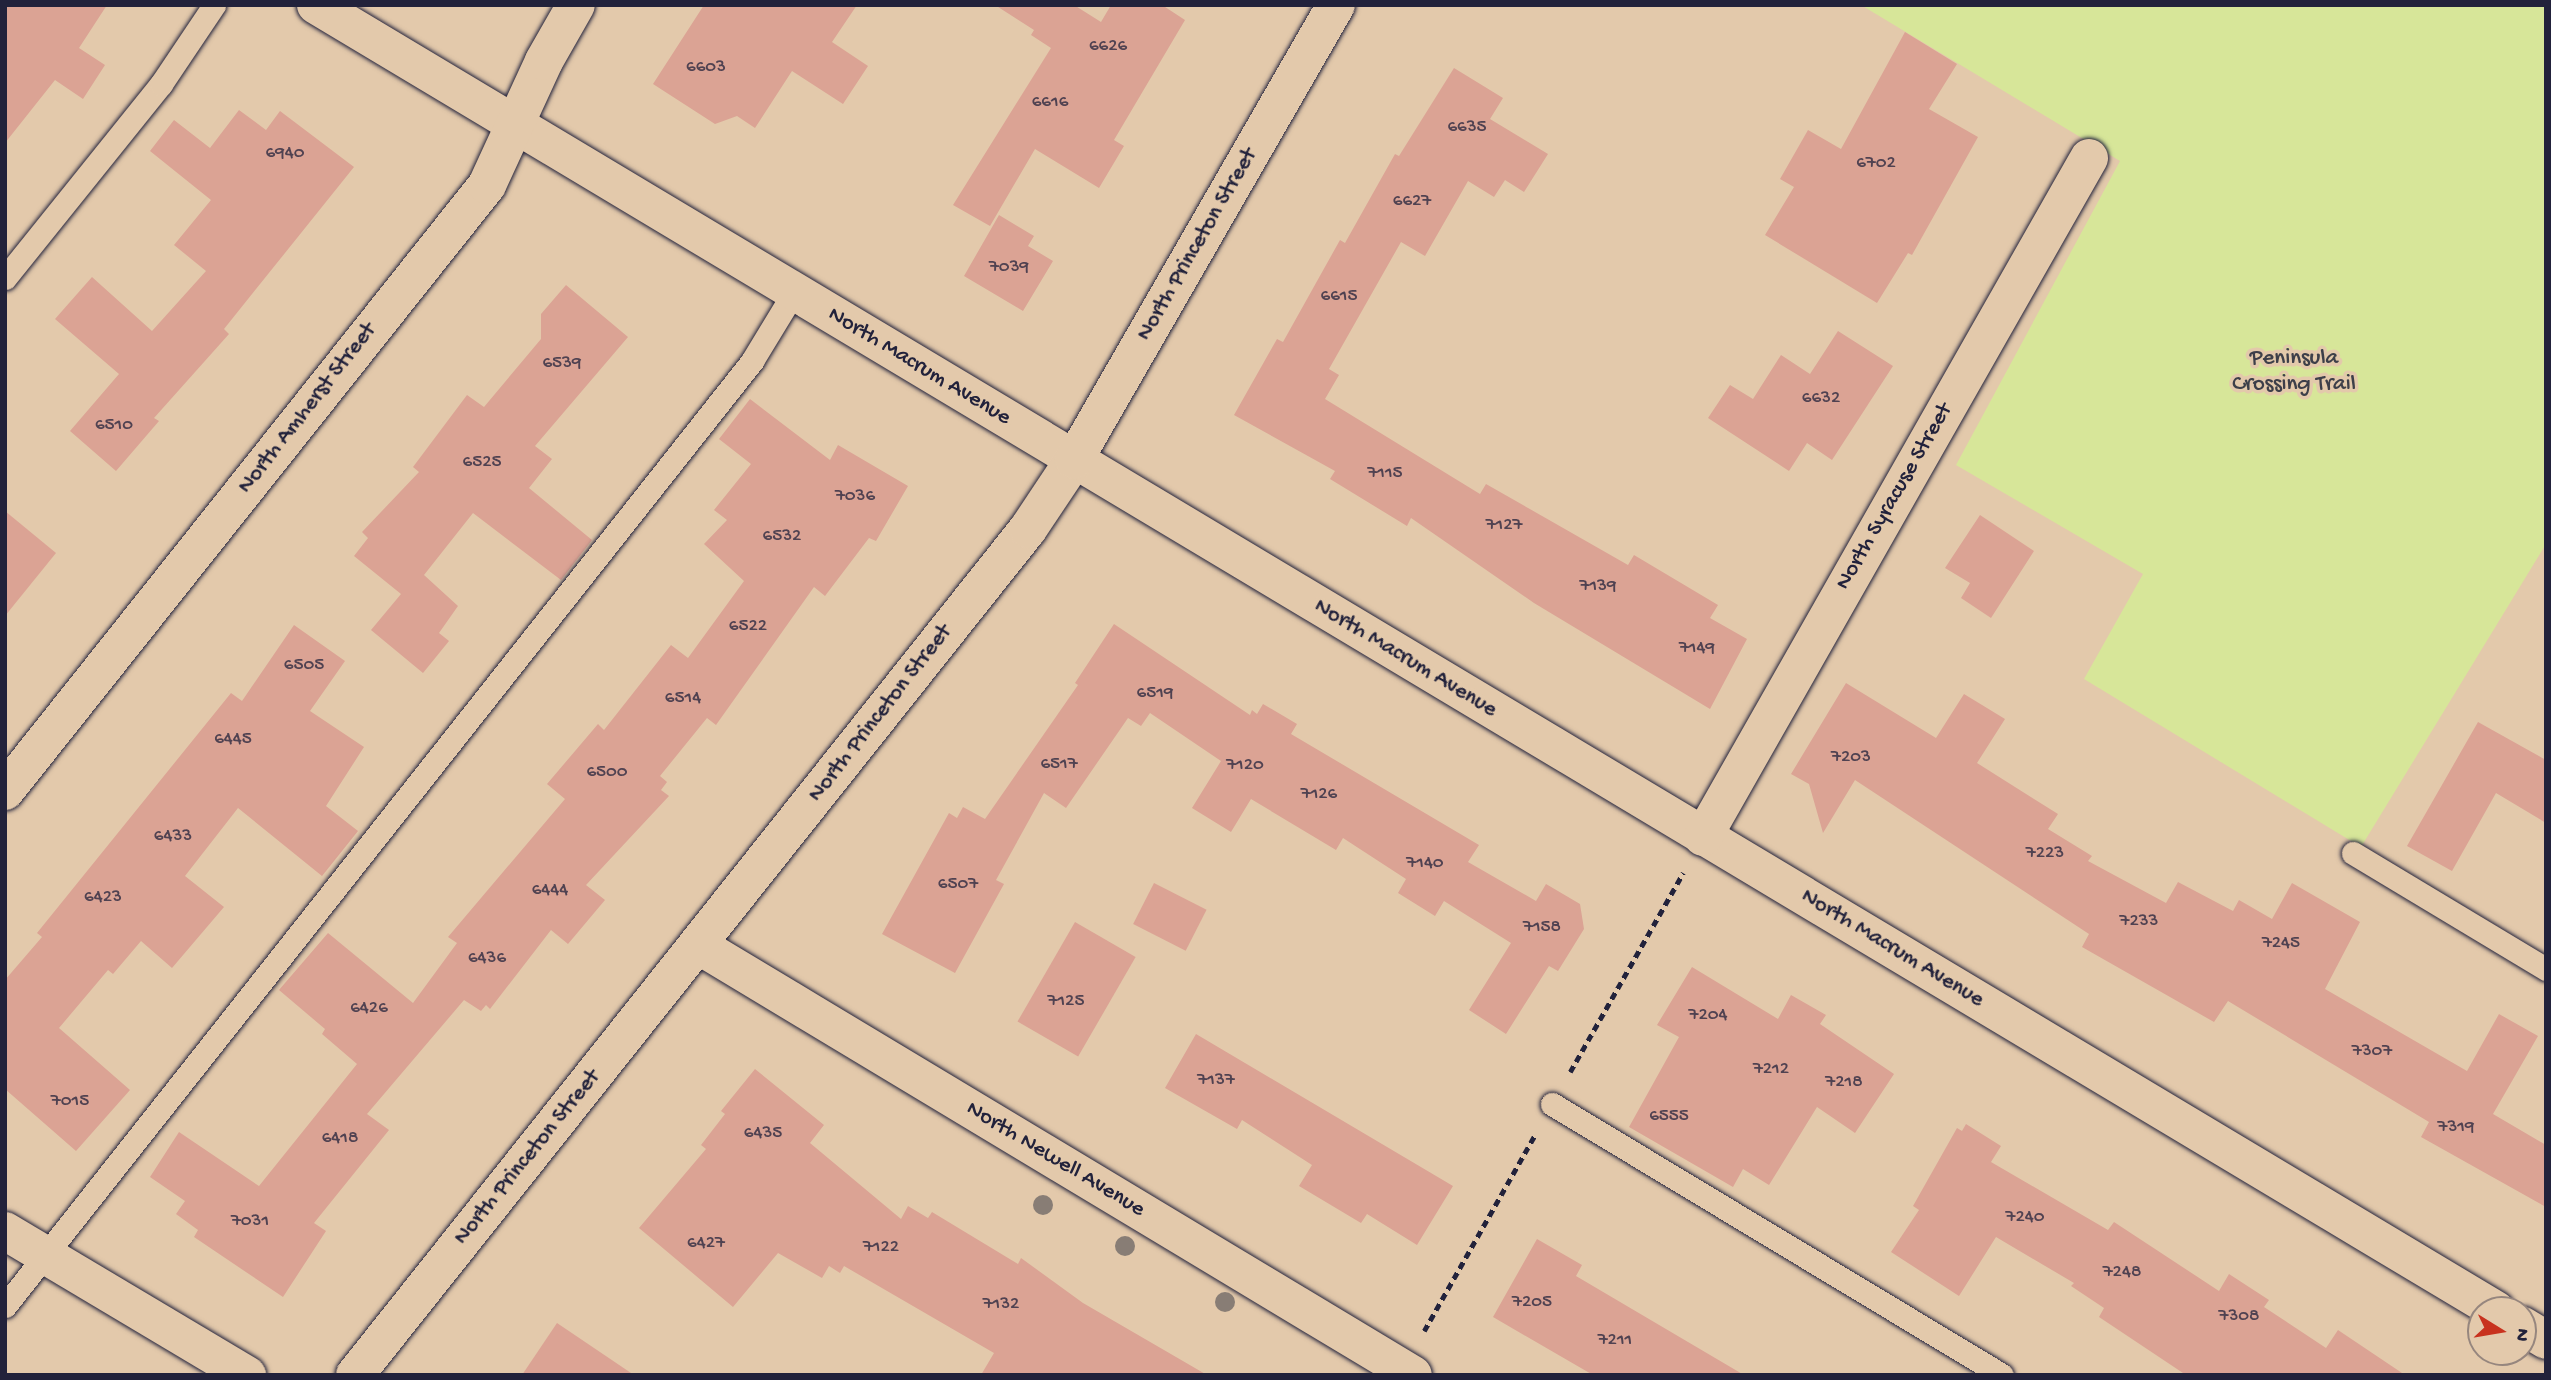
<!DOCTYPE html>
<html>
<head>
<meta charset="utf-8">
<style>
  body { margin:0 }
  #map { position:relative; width:2551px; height:1380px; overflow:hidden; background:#e3c9ab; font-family:"Gochi Hand",sans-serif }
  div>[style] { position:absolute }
  .green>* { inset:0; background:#d7e699 }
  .building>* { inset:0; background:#dba394; transform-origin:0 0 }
  .path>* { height:4.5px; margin-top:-2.25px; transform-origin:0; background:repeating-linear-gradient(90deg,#22223b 0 7px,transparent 0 12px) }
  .roads { filter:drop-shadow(0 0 2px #22223b) drop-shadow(0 0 2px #22223b) }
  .service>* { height:23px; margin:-11.5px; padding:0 11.5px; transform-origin:11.5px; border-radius:11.5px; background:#e3c9ab }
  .minor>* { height:38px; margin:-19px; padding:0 19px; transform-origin:19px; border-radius:19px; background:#e3c9ab }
  .trees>* { width:20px; height:20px; margin:-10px; border-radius:50%; background:#887d75 }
  span { translate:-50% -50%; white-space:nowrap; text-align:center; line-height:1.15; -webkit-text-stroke:7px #e3c9ab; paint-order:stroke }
  .number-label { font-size:19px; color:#504251 }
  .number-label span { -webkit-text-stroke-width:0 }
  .street-label { font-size:23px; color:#22223b }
  .park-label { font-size:23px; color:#3d3f49 }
  .frame { position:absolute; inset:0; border:7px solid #22223b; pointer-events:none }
  .north { position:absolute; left:2467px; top:1296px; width:70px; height:70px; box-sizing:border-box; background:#e3c9ab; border:2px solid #96867e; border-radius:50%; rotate:101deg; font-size:19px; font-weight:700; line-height:28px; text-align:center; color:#22223b }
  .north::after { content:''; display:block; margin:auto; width:24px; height:32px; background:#c8321e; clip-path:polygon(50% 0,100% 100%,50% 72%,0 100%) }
</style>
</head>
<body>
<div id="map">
  <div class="green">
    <i style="clip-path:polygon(1861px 5px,2546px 5px,2546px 544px,2361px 847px,2084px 679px,2143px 574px,1956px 465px,2120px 161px)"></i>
  </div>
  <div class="building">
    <i style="clip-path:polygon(5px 5px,107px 5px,79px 48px,105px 65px,83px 99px,55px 80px,5px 143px)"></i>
    <i style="clip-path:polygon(704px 5px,857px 5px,832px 42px,868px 66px,843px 104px,792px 71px,755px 128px,737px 116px,715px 124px,653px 84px)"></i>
    <i style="clip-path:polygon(995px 5px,1074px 5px,1101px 22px,1111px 5px,1162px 5px,1185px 20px,1114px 140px,1124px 146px,1099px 188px,1035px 149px,990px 226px,953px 205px,1051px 48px,1031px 35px,1034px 30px)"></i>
    <i style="clip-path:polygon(1905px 32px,1957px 64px,1929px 109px,1978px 137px,1912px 255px,1908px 253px,1877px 303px,1765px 235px,1794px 187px,1780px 179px,1808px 130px,1841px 149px)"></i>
    <i style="clip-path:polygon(1454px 68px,1503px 98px,1490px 119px,1548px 154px,1524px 192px,1505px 180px,1494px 197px,1468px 181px,1425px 256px,1401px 242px,1329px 369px,1339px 375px,1325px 399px,1480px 494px,1486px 484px,1628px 565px,1634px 555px,1718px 605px,1710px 618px,1747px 639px,1710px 709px,1534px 603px,1411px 518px,1407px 526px,1330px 479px,1335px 471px,1234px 415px,1277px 339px,1283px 342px,1340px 240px,1345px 243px,1395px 154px,1399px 156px)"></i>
    <i style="clip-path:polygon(239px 110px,266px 130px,280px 111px,354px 167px,224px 329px,229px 334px,154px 418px,159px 421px,116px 471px,70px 431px,119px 374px,55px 319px,92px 277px,152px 331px,206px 271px,174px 245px,211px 200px,150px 151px,174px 120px,210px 148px)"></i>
    <i style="clip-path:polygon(999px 215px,1034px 236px,1028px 246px,1053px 261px,1023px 311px,964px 276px)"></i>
    <i style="clip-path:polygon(566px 285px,628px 337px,535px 446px,552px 459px,529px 488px,592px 540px,561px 580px,473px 513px,424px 575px,458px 606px,439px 633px,449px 641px,423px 673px,371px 630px,401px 594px,354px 556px,368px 538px,362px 532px,419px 472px,413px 467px,467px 395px,484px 407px,541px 339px,541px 314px)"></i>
    <i style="clip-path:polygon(1838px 331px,1893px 366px,1832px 460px,1807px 443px,1789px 471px,1708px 418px,1730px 385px,1753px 399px,1781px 355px,1810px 374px)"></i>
    <i style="clip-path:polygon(750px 399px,830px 460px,838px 445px,908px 486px,876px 541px,869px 538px,825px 596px,814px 587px,716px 725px,707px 718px,660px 776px,667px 782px,661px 790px,669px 796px,586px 885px,605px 900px,568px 944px,551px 930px,490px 1009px,486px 1005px,481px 1011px,464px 1000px,367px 1114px,389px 1130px,314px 1223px,326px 1231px,283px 1297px,194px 1237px,198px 1230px,176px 1214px,185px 1201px,150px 1177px,179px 1132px,259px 1186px,357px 1064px,322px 1034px,325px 1029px,279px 990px,328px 933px,413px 1003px,457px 943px,448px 937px,565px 799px,547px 784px,598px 724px,604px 730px,671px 645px,688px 658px,744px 581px,704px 544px,727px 520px,714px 510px,751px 464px,719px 439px)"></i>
    <i style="clip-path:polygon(5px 511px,56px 553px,5px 616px)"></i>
    <i style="clip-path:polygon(1980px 515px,2034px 551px,1991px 618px,1961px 598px,1970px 583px,1945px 568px)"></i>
    <i style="clip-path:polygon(1114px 624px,1250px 715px,1252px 710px,1257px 714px,1263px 704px,1297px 724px,1291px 734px,1479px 845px,1468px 862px,1536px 901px,1546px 884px,1580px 904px,1584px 929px,1558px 971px,1549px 966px,1506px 1034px,1469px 1010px,1511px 943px,1444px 901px,1435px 916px,1398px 893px,1406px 879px,1343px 838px,1336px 850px,1251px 799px,1231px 832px,1192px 808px,1221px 761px,1150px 713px,1141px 726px,1128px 718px,1066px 808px,1044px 793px,996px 880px,1004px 884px,955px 973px,882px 934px,949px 813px,957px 818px,963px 807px,985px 819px,1078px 685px,1075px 683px)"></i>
    <i style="clip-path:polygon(294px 625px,345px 661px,310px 711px,364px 747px,326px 806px,358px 831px,322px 876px,238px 808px,185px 876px,224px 907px,172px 968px,141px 941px,113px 974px,108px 970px,59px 1028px,130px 1090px,76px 1151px,5px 1089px,5px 980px,42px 937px,37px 933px,231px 693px,242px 701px)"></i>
    <i style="clip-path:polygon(1846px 683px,1936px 738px,1964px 694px,2005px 719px,1977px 763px,2058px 814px,2048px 829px,2092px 856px,2088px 861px,2166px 903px,2178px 882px,2233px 911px,2239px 900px,2272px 919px,2292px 883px,2360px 922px,2325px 989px,2467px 1071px,2499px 1014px,2538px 1036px,2493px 1114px,2546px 1145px,2546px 1207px,2421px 1137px,2429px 1122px,2228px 1001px,2214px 1022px,2082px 947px,2089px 934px,1855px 780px,1823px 833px,1809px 784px,1791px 774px)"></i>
    <i style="clip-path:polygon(2478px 722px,2546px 760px,2546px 823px,2496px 793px,2452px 871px,2407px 846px)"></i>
    <i style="left:1154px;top:883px;width:59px;height:46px;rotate:27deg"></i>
    <i style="left:1075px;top:922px;width:70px;height:115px;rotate:30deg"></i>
    <i style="clip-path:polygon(1692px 967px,1778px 1019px,1791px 995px,1826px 1015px,1820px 1024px,1894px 1074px,1855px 1133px,1817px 1107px,1769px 1185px,1743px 1169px,1733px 1187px,1629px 1127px,1679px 1037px,1657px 1025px)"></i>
    <i style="clip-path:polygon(1196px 1034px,1453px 1186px,1417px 1245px,1367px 1214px,1361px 1223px,1299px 1186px,1312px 1165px,1242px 1120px,1237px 1129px,1165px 1088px)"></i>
    <i style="clip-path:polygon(755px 1069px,824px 1125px,810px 1143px,901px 1219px,908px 1206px,928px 1218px,932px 1212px,1018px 1264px,1021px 1258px,1083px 1303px,1207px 1375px,981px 1375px,994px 1353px,844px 1266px,840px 1273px,829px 1266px,822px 1278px,778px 1253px,733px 1307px,639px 1228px,706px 1149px,701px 1145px,725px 1114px,721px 1111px)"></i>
    <i style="clip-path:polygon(1966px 1124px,2001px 1146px,1991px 1162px,2108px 1230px,2114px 1222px,2219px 1291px,2229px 1274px,2269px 1300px,2264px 1307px,2326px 1348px,2338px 1330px,2405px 1375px,2186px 1375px,2099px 1317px,2104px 1308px,2071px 1286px,2074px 1283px,1996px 1237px,1959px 1296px,1891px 1252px,1919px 1210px,1913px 1206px,1957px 1128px,1962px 1131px)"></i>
    <i style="clip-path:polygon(1537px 1239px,1582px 1265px,1576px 1276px,1744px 1375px,1593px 1375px,1493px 1317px)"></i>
    <i style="clip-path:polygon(557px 1323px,634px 1375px,522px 1375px)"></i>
  </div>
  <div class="path">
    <i style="left:1570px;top:1072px;width:229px;rotate:-60.4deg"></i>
    <i style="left:1424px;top:1331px;width:225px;rotate:-60.5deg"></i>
  </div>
  <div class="roads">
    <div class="service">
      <i style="left:5px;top:278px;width:249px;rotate:-51.2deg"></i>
      <i style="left:161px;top:84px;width:95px;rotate:-56.1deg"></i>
      <i style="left:2353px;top:853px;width:225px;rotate:31deg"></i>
      <i style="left:1552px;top:1104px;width:525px;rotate:31.06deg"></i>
      <i style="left:5px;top:1306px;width:1205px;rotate:-51.67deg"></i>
      <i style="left:752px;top:361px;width:81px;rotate:-58.7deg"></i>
    </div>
    <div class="minor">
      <i style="left:316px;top:5px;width:2541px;rotate:30.91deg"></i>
      <i style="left:5px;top:791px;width:774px;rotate:-51.5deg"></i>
      <i style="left:487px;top:185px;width:136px;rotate:-65.3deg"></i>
      <i style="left:544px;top:61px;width:64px;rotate:-60.3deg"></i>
      <i style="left:1703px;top:837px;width:781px;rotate:-60.38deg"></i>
      <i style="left:698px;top:945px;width:834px;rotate:31.02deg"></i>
      <i style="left:5px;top:1231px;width:282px;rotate:30.8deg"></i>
      <i style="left:2523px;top:1326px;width:27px;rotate:31deg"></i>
      <i style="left:355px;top:1375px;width:1081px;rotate:-51.5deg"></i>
      <i style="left:1028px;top:529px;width:83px;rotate:-56.3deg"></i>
      <i style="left:1074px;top:460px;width:525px;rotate:-60.07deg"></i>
    </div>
  </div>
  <div class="trees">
    <i style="left:1043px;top:1205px"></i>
    <i style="left:1125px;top:1246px"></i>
    <i style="left:1225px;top:1302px"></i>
  </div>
  <div class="number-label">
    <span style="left:1108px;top:47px">6626</span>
    <span style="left:706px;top:68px">6603</span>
    <span style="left:1050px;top:103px">6616</span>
    <span style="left:1467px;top:128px">6635</span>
    <span style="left:285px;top:154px">6940</span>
    <span style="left:1876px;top:164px">6702</span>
    <span style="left:1412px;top:202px">6627</span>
    <span style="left:1009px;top:268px">7039</span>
    <span style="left:1339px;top:297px">6615</span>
    <span style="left:562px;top:364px">6539</span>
    <span style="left:1821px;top:399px">6632</span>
    <span style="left:114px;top:426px">6510</span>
    <span style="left:482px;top:463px">6525</span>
    <span style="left:1385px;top:474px">7115</span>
    <span style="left:855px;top:497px">7036</span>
    <span style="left:1504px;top:526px">7127</span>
    <span style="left:782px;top:537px">6532</span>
    <span style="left:1598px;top:587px">7139</span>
    <span style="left:748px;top:627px">6522</span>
    <span style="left:1697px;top:649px">7149</span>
    <span style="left:304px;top:666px">6505</span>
    <span style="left:1155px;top:694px">6519</span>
    <span style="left:683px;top:699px">6514</span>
    <span style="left:233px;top:740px">6445</span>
    <span style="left:1851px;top:758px">7203</span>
    <span style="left:1059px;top:765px">6517</span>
    <span style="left:1245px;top:766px">7120</span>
    <span style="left:607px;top:773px">6500</span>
    <span style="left:1319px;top:795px">7126</span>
    <span style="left:173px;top:837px">6433</span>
    <span style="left:2045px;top:854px">7223</span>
    <span style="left:1425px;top:864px">7140</span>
    <span style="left:958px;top:885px">6507</span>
    <span style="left:550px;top:891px">6444</span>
    <span style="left:103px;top:898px">6423</span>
    <span style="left:2139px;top:922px">7233</span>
    <span style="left:1542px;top:928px">7158</span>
    <span style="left:2281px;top:944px">7245</span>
    <span style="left:487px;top:959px">6436</span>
    <span style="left:1066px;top:1002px">7125</span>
    <span style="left:369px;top:1009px">6426</span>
    <span style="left:1708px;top:1016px">7204</span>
    <span style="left:2372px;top:1052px">7307</span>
    <span style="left:1771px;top:1070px">7212</span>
    <span style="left:1216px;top:1081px">7137</span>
    <span style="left:1844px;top:1083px">7218</span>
    <span style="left:70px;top:1102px">7015</span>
    <span style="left:1669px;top:1117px">6555</span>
    <span style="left:2456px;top:1128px">7319</span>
    <span style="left:763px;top:1134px">6435</span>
    <span style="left:340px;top:1139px">6418</span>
    <span style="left:2025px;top:1218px">7240</span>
    <span style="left:250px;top:1222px">7031</span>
    <span style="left:706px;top:1244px">6427</span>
    <span style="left:881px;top:1248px">7122</span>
    <span style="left:2122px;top:1273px">7248</span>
    <span style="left:1532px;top:1303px">7205</span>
    <span style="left:1001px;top:1305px">7132</span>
    <span style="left:2239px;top:1317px">7308</span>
    <span style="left:1615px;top:1341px">7211</span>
  </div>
  <div class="street-label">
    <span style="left:1198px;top:245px;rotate:-60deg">North Princeton Street</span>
    <span style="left:919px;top:367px;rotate:31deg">North Macrum Avenue</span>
    <span style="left:308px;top:409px;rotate:-52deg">North Amherst Street</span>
    <span style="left:1895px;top:497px;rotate:-60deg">North Syracuse Street</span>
    <span style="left:1405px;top:659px;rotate:31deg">North Macrum Avenue</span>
    <span style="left:881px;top:714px;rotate:-52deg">North Princeton Street</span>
    <span style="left:1892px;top:949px;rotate:31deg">North Macrum Avenue</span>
    <span style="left:528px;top:1158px;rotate:-51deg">North Princeton Street</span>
    <span style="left:1055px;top:1160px;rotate:31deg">North Newell Avenue</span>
  </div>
  <div class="park-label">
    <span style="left:2294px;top:372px">Peninsula<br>Crossing Trail</span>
  </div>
  <div class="frame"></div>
  <div class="north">N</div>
</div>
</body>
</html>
